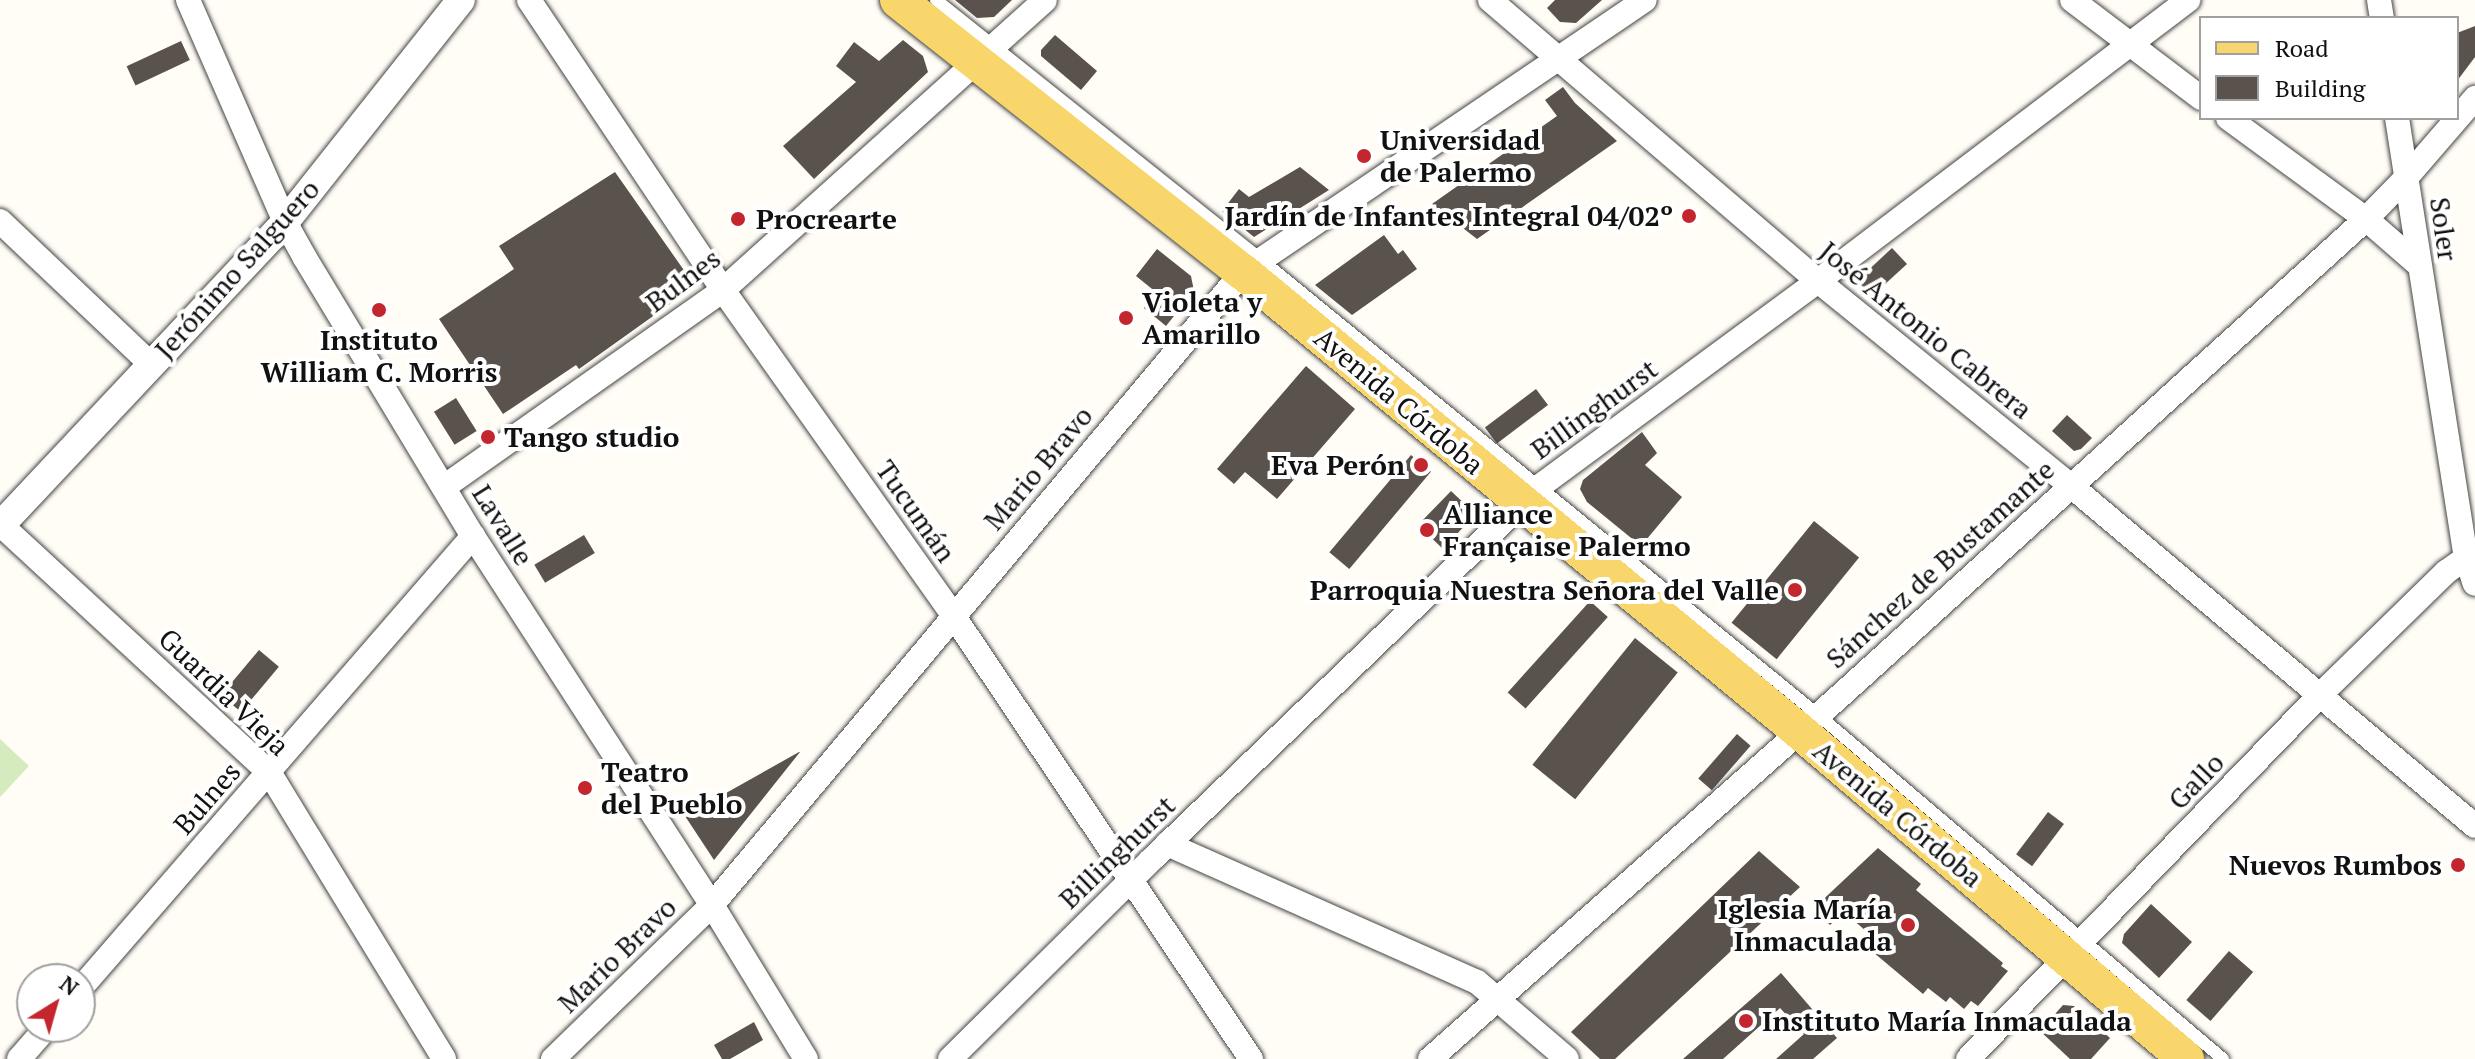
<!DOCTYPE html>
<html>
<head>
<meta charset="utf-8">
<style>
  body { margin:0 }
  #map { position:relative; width:2475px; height:1059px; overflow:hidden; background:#fffdf5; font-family:"PT Serif",serif }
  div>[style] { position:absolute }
  .green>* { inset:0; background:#d5ebbd }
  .building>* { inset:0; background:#5a524d; transform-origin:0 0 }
  .roads { filter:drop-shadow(0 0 2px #444) drop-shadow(0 0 2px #444) }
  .service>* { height:12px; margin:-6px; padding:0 6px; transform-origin:6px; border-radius:6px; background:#fff }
  .minor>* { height:24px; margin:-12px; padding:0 12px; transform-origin:12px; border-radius:12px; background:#fff }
  .tertiary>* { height:28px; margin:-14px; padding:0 14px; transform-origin:14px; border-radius:14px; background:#fff }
  .primary>* { height:36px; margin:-18px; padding:0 18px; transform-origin:18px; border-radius:18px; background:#f9d66b }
  .dots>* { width:22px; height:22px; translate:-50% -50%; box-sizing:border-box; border:4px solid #fff; border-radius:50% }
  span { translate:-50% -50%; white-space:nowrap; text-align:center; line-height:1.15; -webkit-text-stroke:8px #fff; paint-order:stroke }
  .poi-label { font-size:28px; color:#111; font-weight:700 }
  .left { translate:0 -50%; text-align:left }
  .right { translate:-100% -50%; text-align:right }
  .street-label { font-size:28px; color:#111 }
  .legend { position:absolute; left:2199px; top:16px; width:260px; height:104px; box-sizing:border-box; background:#fff; border:2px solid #a0a0a0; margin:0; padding:10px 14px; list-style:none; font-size:24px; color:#111 }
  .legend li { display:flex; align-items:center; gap:16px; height:40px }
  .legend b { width:40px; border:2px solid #a0a0a0 }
  .north { position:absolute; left:16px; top:963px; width:80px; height:80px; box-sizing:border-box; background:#fff; border:2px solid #a0a0a0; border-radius:50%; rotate:37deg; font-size:22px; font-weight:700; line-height:32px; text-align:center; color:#111 }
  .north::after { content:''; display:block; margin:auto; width:28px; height:36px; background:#c4262e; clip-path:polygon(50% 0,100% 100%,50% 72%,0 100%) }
</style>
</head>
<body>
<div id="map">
  <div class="green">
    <i style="clip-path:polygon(0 739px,29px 766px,0 797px)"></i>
  </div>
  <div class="building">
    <i style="clip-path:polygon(955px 0,1012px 0,994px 17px,977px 18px)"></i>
    <i style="clip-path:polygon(1555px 0,1602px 0,1576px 23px,1560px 22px,1547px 8px)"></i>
    <i style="clip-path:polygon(2475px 26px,2475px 57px,2457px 81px,2457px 33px)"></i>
    <i style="clip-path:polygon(1055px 35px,1097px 71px,1081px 90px,1041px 56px,1041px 50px)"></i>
    <i style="clip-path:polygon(903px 40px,923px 56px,928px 72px,814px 179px,783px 146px,856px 82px,836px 66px,854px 42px,879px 61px)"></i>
    <i style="left:181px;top:41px;width:21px;height:60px;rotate:65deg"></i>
    <i style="clip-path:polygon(1563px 87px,1575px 103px,1617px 141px,1477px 239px,1432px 204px,1557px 116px,1545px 100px)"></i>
    <i style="clip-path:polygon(1300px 167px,1329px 190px,1254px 237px,1222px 211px,1239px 189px,1249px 197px)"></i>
    <i style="clip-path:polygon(615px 172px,688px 276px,684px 294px,579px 369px,576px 365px,503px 414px,439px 319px,514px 269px,499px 246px)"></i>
    <i style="clip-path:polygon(1384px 235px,1398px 254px,1403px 250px,1417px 269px,1352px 315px,1315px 285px)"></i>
    <i style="clip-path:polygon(1892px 248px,1907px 264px,1871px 297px,1861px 286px,1862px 276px)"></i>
    <i style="clip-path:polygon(1157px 249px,1191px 276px,1194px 291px,1166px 326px,1144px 308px,1157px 293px,1136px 276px)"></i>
    <i style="clip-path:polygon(1306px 366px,1355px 409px,1277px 499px,1245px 472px,1234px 484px,1217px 469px)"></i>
    <i style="left:1536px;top:389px;width:20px;height:64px;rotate:53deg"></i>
    <i style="left:456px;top:398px;width:39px;height:26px;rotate:58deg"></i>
    <i style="clip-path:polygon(2067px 415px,2092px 438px,2081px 449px,2074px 451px,2052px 431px)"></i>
    <i style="clip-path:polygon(1642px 432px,1657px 453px,1645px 465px,1682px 497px,1641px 546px,1587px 502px,1580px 489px,1583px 480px)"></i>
    <i style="left:1411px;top:455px;width:26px;height:127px;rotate:40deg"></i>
    <i style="clip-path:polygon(1451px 491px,1468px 507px,1469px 521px,1443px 549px,1418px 525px)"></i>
    <i style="left:1814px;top:521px;width:58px;height:131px;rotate:39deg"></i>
    <i style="left:584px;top:535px;width:21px;height:58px;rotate:59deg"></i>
    <i style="left:1590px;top:601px;width:24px;height:123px;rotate:42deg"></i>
    <i style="left:1635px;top:638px;width:55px;height:163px;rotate:39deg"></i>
    <i style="left:259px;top:650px;width:26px;height:59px;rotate:40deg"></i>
    <i style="left:1737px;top:734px;width:18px;height:59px;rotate:41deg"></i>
    <i style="clip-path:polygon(799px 752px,800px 752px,714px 860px,685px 816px)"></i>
    <i style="left:2048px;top:812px;width:20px;height:53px;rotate:37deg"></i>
    <i style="clip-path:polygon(1878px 848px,1921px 884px,1916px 890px,2003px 963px,2001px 966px,2008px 971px,1978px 1006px,1971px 1001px,1964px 1009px,1950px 997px,1946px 1002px,1928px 988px,1923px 994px,1867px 947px,1874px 938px,1844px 912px,1830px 925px,1814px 908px)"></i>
    <i style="clip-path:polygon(1759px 851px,1800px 887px,1615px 1059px,1600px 1059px,1571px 1032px)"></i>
    <i style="clip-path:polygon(2151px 904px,2192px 942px,2159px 978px,2122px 943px,2124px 934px)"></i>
    <i style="left:2229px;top:951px;width:32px;height:65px;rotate:41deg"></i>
    <i style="clip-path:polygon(1781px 973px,1837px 1038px,1813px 1059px,1776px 1059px,1804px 1034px,1780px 1008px,1723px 1059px,1683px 1059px)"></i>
    <i style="clip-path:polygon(2063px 1005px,2074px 1006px,2110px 1038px,2091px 1059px,2070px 1059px,2040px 1031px)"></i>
    <i style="clip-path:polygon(754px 1022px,763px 1040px,730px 1059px,722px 1059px,714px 1045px)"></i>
  </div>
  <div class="roads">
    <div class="service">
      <i style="left:936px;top:0;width:413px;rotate:38.6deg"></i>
      <i style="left:1259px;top:258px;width:721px;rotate:39.26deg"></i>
      <i style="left:1817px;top:714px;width:533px;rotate:40.36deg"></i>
    </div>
    <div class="minor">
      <i style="left:188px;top:0;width:242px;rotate:66.4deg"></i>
      <i style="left:285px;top:222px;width:41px;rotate:60.9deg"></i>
      <i style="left:305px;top:258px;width:325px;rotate:58.9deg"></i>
      <i style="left:473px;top:536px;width:440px;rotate:57.1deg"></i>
      <i style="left:712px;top:905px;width:180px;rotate:58.6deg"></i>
      <i style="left:529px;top:0;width:349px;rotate:56.2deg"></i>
      <i style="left:723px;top:290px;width:398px;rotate:54.7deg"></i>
      <i style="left:953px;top:615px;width:535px;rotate:56.13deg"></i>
      <i style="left:1490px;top:0;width:432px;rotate:40.6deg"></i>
      <i style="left:1818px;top:281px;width:324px;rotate:39deg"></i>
      <i style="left:2070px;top:485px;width:529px;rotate:40.1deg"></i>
      <i style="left:2072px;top:0;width:162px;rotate:37.2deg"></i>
      <i style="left:2379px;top:0;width:18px;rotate:81deg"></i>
      <i style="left:2228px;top:118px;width:171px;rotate:36.2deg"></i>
      <i style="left:2366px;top:219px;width:70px;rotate:41deg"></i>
      <i style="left:2397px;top:118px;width:444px;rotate:81.1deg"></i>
      <i style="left:2466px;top:557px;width:28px;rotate:72deg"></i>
      <i style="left:0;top:221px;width:209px;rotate:43.5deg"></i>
      <i style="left:444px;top:487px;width:342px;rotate:-35.2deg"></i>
      <i style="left:723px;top:290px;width:433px;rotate:-42deg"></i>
      <i style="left:0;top:524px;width:366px;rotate:42.7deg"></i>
      <i style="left:269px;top:772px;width:336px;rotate:58.6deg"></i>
      <i style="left:1167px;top:844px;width:339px;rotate:24deg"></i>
      <i style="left:1477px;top:982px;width:118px;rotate:40.5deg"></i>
      <i style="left:80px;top:989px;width:600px;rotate:-49.06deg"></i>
      <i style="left:19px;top:1059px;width:43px;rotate:-48.8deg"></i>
      <i style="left:553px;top:1059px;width:221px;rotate:-44.1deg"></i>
      <i style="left:712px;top:905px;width:826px;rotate:-50.01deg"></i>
      <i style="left:1243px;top:272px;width:485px;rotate:-34.1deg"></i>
      <i style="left:950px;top:1059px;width:283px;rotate:-44.7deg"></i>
      <i style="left:1151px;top:860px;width:540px;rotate:-43.87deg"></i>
      <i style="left:1540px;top:486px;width:345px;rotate:-36.4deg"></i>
      <i style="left:1818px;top:281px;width:465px;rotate:-37.2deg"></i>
      <i style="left:1430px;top:1059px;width:548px;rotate:-41.52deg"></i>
      <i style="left:1840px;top:696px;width:710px;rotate:-42.2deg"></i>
      <i style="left:2366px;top:219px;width:57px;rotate:-45.7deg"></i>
      <i style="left:2406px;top:178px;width:106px;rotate:-49.2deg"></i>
      <i style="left:1968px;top:1059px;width:506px;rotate:-45.96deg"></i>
      <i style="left:2320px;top:695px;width:176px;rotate:-44.3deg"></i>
      <i style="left:2446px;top:572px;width:35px;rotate:-35deg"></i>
    </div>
    <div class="tertiary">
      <i style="left:0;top:526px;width:417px;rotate:-46.8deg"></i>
      <i style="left:285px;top:222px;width:283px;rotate:-51.6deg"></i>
    </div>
    <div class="primary">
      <i style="left:898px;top:0;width:439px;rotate:38.3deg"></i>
      <i style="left:1243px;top:272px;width:720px;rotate:39.53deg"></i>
      <i style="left:1798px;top:730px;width:509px;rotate:40.3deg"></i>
    </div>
  </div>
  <div class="dots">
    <i style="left:1364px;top:156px;background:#c4262e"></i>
    <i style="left:1689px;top:216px;background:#c4262e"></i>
    <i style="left:738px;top:219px;background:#c4262e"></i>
    <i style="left:379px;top:310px;background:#c4262e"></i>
    <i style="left:1126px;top:318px;background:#c4262e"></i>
    <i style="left:488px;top:437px;background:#c4262e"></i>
    <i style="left:1421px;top:465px;background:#c4262e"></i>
    <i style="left:1427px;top:530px;background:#c4262e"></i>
    <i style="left:1795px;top:590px;background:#c4262e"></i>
    <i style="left:585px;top:788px;background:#c4262e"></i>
    <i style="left:2458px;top:865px;background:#c4262e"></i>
    <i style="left:1908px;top:925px;background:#c4262e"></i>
    <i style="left:1746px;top:1021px;background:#c4262e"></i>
  </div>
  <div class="poi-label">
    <span class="left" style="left:1380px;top:156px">Universidad<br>de Palermo</span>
    <span class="right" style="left:1673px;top:216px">Jardín de Infantes Integral 04/02º</span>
    <span class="left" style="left:756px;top:219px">Procrearte</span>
    <span class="left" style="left:1142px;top:318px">Violeta y<br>Amarillo</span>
    <span style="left:379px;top:356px">Instituto<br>William C. Morris</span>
    <span class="left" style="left:504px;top:437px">Tango studio</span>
    <span class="right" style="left:1405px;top:465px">Eva Perón</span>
    <span class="left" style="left:1443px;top:530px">Alliance<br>Française Palermo</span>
    <span class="right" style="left:1779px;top:590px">Parroquia Nuestra Señora del Valle</span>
    <span class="left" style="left:601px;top:788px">Teatro<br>del Pueblo</span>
    <span class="right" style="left:2442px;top:865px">Nuevos Rumbos</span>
    <span class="right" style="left:1892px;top:925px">Iglesia María<br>Inmaculada</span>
    <span class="left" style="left:1762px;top:1021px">Instituto María Inmaculada</span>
  </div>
  <div class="street-label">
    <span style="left:2444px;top:229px;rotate:82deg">Soler</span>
    <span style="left:237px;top:269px;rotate:-48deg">Jerónimo Salguero</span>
    <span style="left:683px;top:280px;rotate:-37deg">Bulnes</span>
    <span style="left:1926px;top:330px;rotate:39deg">José Antonio Cabrera</span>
    <span style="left:1399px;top:401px;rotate:40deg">Avenida Córdoba</span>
    <span style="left:1594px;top:409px;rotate:-36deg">Billinghurst</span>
    <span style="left:1038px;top:468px;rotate:-50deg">Mario Bravo</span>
    <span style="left:916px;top:511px;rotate:55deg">Tucumán</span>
    <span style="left:503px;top:525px;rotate:58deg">Lavalle</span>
    <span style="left:1940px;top:564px;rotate:-42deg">Sánchez de Bustamante</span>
    <span style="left:224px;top:692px;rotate:44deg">Guardia Vieja</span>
    <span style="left:2196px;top:781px;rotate:-46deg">Gallo</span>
    <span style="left:207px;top:798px;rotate:-49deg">Bulnes</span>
    <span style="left:1898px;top:814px;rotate:40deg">Avenida Córdoba</span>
    <span style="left:1117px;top:852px;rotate:-44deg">Billinghurst</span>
    <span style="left:617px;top:955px;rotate:-44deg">Mario Bravo</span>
  </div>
  <ul class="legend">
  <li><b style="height:10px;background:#f9d66b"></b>Road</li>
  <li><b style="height:22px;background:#5a524d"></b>Building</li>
  </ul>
  <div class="north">N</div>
</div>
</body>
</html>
